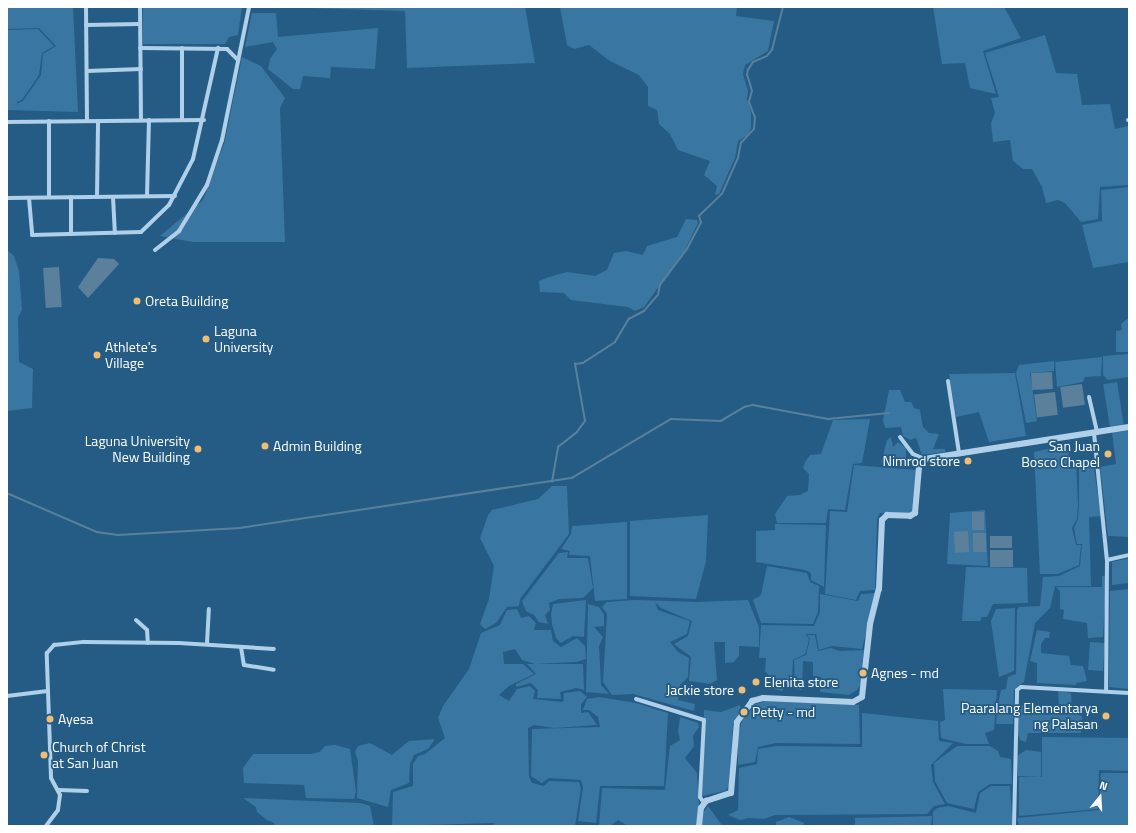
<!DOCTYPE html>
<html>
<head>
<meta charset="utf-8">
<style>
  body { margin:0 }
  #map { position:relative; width:1136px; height:833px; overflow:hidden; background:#255c85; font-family:"Titillium Web",sans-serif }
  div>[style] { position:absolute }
  .green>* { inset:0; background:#3976a2; transform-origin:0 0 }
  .water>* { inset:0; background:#5a809c; transform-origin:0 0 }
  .stream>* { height:1.5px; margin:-0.75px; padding:0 0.75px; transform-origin:0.75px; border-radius:0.75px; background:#5a809c }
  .minor>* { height:4px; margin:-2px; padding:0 2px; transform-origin:2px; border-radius:2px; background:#afd0e8 }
  .tertiary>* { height:6px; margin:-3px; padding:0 3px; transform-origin:3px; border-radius:3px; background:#afd0e8 }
  .dots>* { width:11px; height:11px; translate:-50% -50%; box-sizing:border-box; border:2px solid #255c85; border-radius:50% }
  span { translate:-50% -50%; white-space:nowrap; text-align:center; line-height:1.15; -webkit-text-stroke:3.5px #255c85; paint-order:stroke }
  .poi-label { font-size:14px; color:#fff }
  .left { translate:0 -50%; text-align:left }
  .right { translate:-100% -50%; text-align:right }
  .frame { position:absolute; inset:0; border:8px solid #fff; pointer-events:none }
  .north { position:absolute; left:1080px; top:777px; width:40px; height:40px; -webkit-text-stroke:3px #255c85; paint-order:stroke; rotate:18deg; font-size:11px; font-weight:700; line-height:16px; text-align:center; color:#fff }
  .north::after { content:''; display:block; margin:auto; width:14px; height:18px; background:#fff; clip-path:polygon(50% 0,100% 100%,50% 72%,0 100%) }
</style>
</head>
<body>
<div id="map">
  <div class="green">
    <i style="clip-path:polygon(7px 7px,73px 7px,78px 112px,7px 110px,7px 30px,38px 29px,54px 46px,42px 53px,39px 75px,22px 100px,17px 102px,17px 106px,18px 103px,23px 101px,41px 75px,43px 54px,56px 46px,39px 28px,7px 29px)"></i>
    <i style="clip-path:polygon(143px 7px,242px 7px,238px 35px,229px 37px,225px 44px,143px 44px)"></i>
    <i style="clip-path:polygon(277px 7px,525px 7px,535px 63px,407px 68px,405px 11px)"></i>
    <i style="clip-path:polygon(560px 7px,737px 7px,736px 16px,774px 21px,768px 51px,745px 65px,743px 74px,748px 91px,747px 99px,751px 112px,751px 128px,748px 135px,738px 141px,735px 158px,719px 194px,715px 195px,717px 186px,704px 175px,710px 161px,678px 150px,670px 134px,659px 124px,657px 110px,648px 106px,648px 87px,639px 75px,610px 61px,589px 45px,574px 49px,567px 45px)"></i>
    <i style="clip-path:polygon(933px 7px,1004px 7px,1021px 38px,983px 51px,996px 94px,970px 88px,965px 63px,942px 64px)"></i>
    <i style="clip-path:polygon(252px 13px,276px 13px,278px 37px,378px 28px,375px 69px,331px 67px,330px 78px,303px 76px,300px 89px,293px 89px,268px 69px,270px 59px,277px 49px,273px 42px,245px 47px)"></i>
    <i style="clip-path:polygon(1045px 35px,1056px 73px,1077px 74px,1082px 105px,1110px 104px,1115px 129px,1128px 126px,1129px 185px,1100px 187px,1098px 219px,1081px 222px,1065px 203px,1058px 200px,1046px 203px,1042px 187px,1032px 169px,1023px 169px,1013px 161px,1010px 140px,993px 142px,991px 123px,995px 113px,991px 98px,999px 97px,985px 53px)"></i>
    <i style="clip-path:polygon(242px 57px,261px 66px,285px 98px,280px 108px,285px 242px,193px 242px,160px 236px,203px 200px,224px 144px)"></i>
    <i style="clip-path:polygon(1129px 187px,1129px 262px,1093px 268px,1082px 225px,1102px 221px,1101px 190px)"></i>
    <i style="clip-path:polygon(686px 219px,697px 220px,698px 223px,685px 250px,644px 307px,635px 311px,628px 307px,571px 300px,564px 293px,540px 292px,539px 281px,549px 277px,567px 272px,595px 276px,607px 270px,614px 253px,626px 251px,643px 255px,647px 246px,677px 237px)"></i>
    <i style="clip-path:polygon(7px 250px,14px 256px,19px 271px,22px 310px,18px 317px,19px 362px,33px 369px,32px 408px,7px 411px)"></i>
    <i style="clip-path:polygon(1127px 319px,1129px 319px,1129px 352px,1116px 352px,1116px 331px,1122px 330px,1121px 324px)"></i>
    <i style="clip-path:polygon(1129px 354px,1129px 377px,1108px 380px,1103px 375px,1103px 356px)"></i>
    <i style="clip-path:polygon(1102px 357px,1101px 376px,1085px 377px,1083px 382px,1057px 387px,1055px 362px)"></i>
    <i style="clip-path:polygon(1054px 361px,1054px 371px,1030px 373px,1037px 421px,1026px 423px,1016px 373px,1019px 365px)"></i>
    <i style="clip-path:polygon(1015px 373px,1026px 436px,989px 442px,979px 412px,956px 417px,949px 374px)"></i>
    <i style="left:1117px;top:382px;width:43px;height:14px;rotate:81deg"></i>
    <i style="clip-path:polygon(889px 390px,900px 390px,905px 402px,911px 402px,914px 408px,920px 410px,923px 427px,929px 433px,939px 434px,933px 449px,945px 449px,945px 452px,922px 455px,916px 438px,910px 440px,903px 436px,901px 427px,885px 428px,883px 420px)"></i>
    <i style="clip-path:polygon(870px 419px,862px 463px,853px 464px,845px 510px,828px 509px,826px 523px,777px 523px,775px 514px,787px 496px,800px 495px,808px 491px,809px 474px,803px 468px,805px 462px,810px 455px,821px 454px,833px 420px)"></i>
    <i style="clip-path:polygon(1129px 429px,1129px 537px,1108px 536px,1100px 467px,1116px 464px,1112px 432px)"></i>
    <i style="clip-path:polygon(891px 437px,893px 447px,898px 442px,906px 448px,906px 466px,881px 463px,887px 440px)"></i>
    <i style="clip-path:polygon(1066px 445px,1070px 459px,1076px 459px,1078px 505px,1077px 519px,1072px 528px,1076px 545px,1081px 545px,1079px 565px,1058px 574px,1040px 574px,1034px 452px)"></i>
    <i style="clip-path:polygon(1079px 459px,1093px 462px,1101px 516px,1089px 517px,1091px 586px,1055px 586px,1050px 608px,1035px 623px,1024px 682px,1014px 689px,1013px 724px,996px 724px,997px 713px,1006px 710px,1004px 704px,998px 704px,1001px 690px,1006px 689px,1008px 677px,1016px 674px,1017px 610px,1019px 607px,1040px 606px,1043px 577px,1059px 576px,1080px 566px,1082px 544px,1077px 544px,1074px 528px,1078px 519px,1079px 505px)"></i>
    <i style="clip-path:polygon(854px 465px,916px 470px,913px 511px,909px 514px,880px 513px,877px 519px,875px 590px,860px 591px,856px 600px,825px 594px,830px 511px,847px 512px)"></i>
    <i style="clip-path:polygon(552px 486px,567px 486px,569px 534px,520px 599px,519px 606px,507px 607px,496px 623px,485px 629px,480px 624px,489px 599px,494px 566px,480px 538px,488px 515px,492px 510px,538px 499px)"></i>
    <i style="clip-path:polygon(985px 510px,988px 566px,947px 564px,950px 513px)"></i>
    <i style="clip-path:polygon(708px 515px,706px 561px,696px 599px,630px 596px,630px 521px)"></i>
    <i style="clip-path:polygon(627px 522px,627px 599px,595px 601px,590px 556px,569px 555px,570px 551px,561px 549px,571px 534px,572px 526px)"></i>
    <i style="clip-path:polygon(775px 524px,826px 525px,824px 587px,811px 580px,811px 573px,805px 570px,756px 562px,756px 531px,775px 530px)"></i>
    <i style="clip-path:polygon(568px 552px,567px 558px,588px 558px,593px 588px,583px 598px,559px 599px,549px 603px,550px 610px,545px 615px,548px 624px,539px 622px,534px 615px,526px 611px,522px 601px,559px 553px)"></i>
    <i style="clip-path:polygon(1129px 558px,1129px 583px,1112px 585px,1112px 562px)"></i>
    <i style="clip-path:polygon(767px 566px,807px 573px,810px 582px,819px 586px,818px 612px,813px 624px,761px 623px,753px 600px,761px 595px)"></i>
    <i style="clip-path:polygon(966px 567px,1027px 568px,1028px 603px,993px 604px,987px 617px,982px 617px,980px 621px,962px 621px)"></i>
    <i style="clip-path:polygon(1102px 576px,1106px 576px,1106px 587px,1103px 637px,1088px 638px,1087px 623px,1063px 619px,1064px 610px,1060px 609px,1060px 591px,1056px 587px,1102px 587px)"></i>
    <i style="clip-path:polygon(1129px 589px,1129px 689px,1109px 687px,1109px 660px,1110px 591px)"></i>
    <i style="clip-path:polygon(876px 593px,862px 649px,832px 646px,819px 650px,816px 634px,805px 634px,809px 639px,807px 648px,805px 654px,793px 660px,792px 680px,784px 679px,783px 691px,768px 688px,770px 677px,765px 671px,766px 658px,759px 658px,761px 625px,814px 626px,820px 612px,820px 594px,858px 601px,861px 594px)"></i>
    <i style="clip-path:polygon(586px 600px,584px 637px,573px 636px,561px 643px,556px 638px,552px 624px,551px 614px,553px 604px)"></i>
    <i style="clip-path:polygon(635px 600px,697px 602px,748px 600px,759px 627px,759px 647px,739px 646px,739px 656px,734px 662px,725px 663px,725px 642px,714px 642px,717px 680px,710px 684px,689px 681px,691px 657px,674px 644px,688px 636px,692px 621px,661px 608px,655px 602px,658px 610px,690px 621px,687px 634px,670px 642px,678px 652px,689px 658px,688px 677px,680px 685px,678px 700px,695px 704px,694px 711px,633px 694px,612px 695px,603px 682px,607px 614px,602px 607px,607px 602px)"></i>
    <i style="clip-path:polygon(588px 604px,599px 607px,604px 615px,604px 626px,594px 627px,603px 637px,599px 646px,601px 685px,609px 694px,586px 692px)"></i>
    <i style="clip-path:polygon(1015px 608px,1014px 671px,999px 677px,991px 621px,996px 609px)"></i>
    <i style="clip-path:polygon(517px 609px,521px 618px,529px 616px,536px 623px,534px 630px,551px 630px,553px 641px,561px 647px,577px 638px,585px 646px,586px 659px,576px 662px,535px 664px,522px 660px,515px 649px,503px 652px,504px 664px,523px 664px,534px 674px,509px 686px,499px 695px,509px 701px,517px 689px,530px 686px,535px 691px,533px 699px,563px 702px,564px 693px,580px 691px,587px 697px,581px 704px,581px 713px,588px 712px,597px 725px,554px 728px,534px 725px,528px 728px,529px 777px,532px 783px,544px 786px,549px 781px,579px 782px,581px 789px,575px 826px,493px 826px,494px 823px,392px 826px,393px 792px,413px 786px,413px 764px,418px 756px,425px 754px,445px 738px,438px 718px,443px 706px,469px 669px,481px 633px,500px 625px,507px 610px)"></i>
    <i style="clip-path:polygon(1037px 630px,1050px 632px,1049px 638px,1045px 638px,1041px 644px,1041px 653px,1069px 656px,1071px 665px,1083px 666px,1087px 681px,1076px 683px,1076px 685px,1037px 683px,1037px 663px,1030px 661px)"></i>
    <i style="clip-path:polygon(807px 635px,815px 635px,818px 651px,831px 648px,839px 651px,864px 650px,862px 683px,857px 690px,849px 695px,820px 692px,821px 677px,813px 676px,813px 662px,803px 661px,802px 690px,795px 689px,794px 660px,806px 655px,810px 639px)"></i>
    <i style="left:1090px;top:642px;width:15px;height:28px;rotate:4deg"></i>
    <i style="clip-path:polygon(527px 664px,583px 664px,584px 690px,576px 688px,560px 692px,561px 699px,537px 698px,538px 690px,531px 683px,516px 687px,516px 684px,536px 674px)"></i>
    <i style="clip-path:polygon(943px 689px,997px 690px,994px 730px,985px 733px,989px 744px,966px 744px,941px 738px,940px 722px,945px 720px)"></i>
    <i style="clip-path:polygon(1058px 691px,1071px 693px,1072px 713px,1082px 716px,1081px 733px,1028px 733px,1026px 742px,1020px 740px,1017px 731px,1017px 705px,1059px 707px)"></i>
    <i style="clip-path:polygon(599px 697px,636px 703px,668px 713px,664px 786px,600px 786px,596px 823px,578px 821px,583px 788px,581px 780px,549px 778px,542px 783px,531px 776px,532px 729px,600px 727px,598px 717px,589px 710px,583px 710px,587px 699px)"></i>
    <i style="clip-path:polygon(765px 701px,859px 705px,860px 744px,776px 743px,758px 747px,755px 762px,738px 765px,738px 736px,742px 721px,754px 705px)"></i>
    <i style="clip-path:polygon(740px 705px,741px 709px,733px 724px,729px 786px,725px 791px,702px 796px,704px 710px,721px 712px)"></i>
    <i style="clip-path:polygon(862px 713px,938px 721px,939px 741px,953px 743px,931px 765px,933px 782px,945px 804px,934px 806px,927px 814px,775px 815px,764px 819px,748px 818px,740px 820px,728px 815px,738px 810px,739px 768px,757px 764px,758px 749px,777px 746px,862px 747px)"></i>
    <i style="clip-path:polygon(680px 717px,698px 723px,699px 727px,693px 736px,694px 746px,685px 758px,697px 773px,699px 805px,696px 826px,628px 826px,618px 820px,610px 826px,599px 826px,602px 788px,665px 790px,670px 746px,680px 740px,678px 731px)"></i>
    <i style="clip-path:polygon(1042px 737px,1129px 738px,1129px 771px,1099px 770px,1098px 809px,1019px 816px,1019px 777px,1042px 777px)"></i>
    <i style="clip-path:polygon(435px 739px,428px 749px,414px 755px,410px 764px,409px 783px,391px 790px,388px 807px,357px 798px,358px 761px,355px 752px,358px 746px,370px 743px,392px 755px,409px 741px)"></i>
    <i style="clip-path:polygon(335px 745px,350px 749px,356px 791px,354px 799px,306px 798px,304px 785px,244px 783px,243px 768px,253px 754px,311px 754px,320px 752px,325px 746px)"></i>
    <i style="clip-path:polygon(957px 746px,990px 746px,998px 751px,1000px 757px,1011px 759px,1012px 784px,990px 784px,978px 792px,974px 809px,947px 803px,935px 781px,934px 763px)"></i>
    <i style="clip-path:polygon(1026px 750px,1041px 752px,1041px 777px,1018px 776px,1017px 756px)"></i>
    <i style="clip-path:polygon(1101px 773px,1129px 773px,1129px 826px,1019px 826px,1017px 818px,1099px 810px)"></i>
    <i style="clip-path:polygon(991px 786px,1010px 786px,1012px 816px,1017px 826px,933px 826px,933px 812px,937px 808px,948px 806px,976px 813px,980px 793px)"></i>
    <i style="clip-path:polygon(243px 798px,360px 803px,370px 806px,374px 826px,274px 826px,274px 823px,267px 820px,257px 812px,256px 807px)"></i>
    <i style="clip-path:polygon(708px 806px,721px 824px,724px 826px,701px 826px,704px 811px)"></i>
    <i style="clip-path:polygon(932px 816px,931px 826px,855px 826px,855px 818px)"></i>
    <i style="clip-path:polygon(789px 817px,804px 823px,803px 826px,776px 826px,776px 822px)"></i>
  </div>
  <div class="water">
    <i style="clip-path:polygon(98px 258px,114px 259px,119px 264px,88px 298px,78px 287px)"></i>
    <i style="left:59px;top:267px;width:40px;height:16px;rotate:86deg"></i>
    <i style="left:1052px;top:372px;width:17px;height:21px;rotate:87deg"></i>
    <i style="left:1082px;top:384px;width:21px;height:22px;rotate:82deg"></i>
    <i style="left:1055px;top:392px;width:23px;height:21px;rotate:83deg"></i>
    <i style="left:984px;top:512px;width:18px;height:12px;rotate:90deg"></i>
    <i style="left:968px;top:531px;width:21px;height:14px;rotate:87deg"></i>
    <i style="left:973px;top:533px;width:13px;height:19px"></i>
    <i style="left:990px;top:536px;width:22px;height:12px"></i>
    <i style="left:990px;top:550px;width:23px;height:17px"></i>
  </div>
  <div class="stream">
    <i style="left:552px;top:482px;width:36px;rotate:-80deg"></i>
    <i style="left:558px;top:447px;width:24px;rotate:-38deg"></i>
    <i style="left:577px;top:432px;width:14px;rotate:-54deg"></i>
    <i style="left:585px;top:421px;width:58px;rotate:-100deg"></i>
    <i style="left:575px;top:364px;width:8px;rotate:-7deg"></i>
    <i style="left:583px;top:363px;width:38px;rotate:-33deg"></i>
    <i style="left:615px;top:342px;width:27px;rotate:-59deg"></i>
    <i style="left:629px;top:319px;width:17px;rotate:-28deg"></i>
    <i style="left:644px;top:311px;width:21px;rotate:-49deg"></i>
    <i style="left:658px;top:295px;width:10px;rotate:-79deg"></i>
    <i style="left:660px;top:285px;width:45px;rotate:-53.1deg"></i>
    <i style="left:687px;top:249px;width:30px;rotate:-62deg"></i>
    <i style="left:701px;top:223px;width:7px;rotate:-106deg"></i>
    <i style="left:699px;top:216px;width:32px;rotate:-44deg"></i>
    <i style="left:722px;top:194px;width:39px;rotate:-66deg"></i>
    <i style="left:738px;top:158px;width:15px;rotate:-79deg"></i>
    <i style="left:741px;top:143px;width:19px;rotate:-47deg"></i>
    <i style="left:754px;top:129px;width:11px;rotate:-85deg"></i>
    <i style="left:755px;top:118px;width:17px;rotate:-111deg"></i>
    <i style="left:749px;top:102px;width:11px;rotate:-75deg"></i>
    <i style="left:752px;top:91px;width:17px;rotate:-107deg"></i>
    <i style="left:747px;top:75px;width:5px;rotate:-79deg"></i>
    <i style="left:748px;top:70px;width:9px;rotate:-58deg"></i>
    <i style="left:753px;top:62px;width:15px;rotate:-23deg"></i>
    <i style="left:767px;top:56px;width:8px;rotate:-50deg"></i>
    <i style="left:772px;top:50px;width:44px;rotate:-75.7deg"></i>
    <i style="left:7px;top:493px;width:98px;rotate:23.4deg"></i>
    <i style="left:97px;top:532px;width:21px;rotate:8deg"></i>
    <i style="left:118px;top:535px;width:122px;rotate:-3.3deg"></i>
    <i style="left:240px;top:528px;width:336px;rotate:-8.6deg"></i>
    <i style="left:572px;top:478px;width:115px;rotate:-30.8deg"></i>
    <i style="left:671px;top:419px;width:50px;rotate:2.3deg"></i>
    <i style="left:721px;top:421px;width:27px;rotate:-31deg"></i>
    <i style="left:744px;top:407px;width:9px;rotate:-13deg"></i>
    <i style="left:753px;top:405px;width:76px;rotate:10.6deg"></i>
    <i style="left:828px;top:419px;width:61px;rotate:-5.6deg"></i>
  </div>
  <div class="minor">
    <i style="left:86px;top:7px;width:113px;rotate:89.5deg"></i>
    <i style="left:140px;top:7px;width:113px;rotate:89.5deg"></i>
    <i style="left:86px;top:25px;width:54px;rotate:-1.1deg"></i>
    <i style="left:140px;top:48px;width:87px;rotate:0.7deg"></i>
    <i style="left:227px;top:49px;width:16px;rotate:45deg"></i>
    <i style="left:182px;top:48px;width:72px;rotate:90deg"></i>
    <i style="left:87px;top:71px;width:54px;rotate:-2.1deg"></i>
    <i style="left:1128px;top:120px;width:1px"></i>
    <i style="left:49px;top:121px;width:76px;rotate:90deg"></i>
    <i style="left:7px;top:122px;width:197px;rotate:-0.6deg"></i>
    <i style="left:147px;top:196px;width:76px;rotate:-88.5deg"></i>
    <i style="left:71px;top:197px;width:37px;rotate:90deg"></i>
    <i style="left:97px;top:197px;width:76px;rotate:-89.2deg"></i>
    <i style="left:113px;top:197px;width:36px;rotate:87deg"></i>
    <i style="left:7px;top:198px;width:168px;rotate:-0.7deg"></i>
    <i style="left:29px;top:198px;width:37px;rotate:85deg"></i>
    <i style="left:32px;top:235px;width:109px;rotate:-1.6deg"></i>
    <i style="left:141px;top:232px;width:39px;rotate:-44deg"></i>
    <i style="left:169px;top:205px;width:52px;rotate:-62.4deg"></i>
    <i style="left:193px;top:159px;width:114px;rotate:-77.3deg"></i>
    <i style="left:155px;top:250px;width:31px;rotate:-38deg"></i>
    <i style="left:179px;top:231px;width:54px;rotate:-58.7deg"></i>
    <i style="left:207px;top:185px;width:47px;rotate:-71.6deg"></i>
    <i style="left:222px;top:140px;width:136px;rotate:-78.5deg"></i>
    <i style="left:948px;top:381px;width:73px;rotate:81.3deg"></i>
    <i style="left:1089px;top:397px;width:37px;rotate:77deg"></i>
    <i style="left:1094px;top:433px;width:128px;rotate:84.2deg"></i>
    <i style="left:1107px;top:560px;width:131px;rotate:90.4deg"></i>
    <i style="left:900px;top:437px;width:21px;rotate:53deg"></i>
    <i style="left:913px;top:454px;width:12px;rotate:24deg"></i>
    <i style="left:1107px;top:560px;width:23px;rotate:-13deg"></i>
    <i style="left:136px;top:620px;width:15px;rotate:42deg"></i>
    <i style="left:147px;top:630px;width:13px;rotate:86deg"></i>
    <i style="left:207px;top:644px;width:35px;rotate:-87deg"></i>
    <i style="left:241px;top:647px;width:18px;rotate:81deg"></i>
    <i style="left:244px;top:665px;width:30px;rotate:9deg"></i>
    <i style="left:48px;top:691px;width:38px;rotate:-92deg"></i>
    <i style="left:47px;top:653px;width:11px;rotate:-49deg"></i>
    <i style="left:54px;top:645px;width:30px;rotate:-6deg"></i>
    <i style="left:84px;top:642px;width:95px;rotate:0.6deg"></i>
    <i style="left:179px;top:643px;width:95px;rotate:3.6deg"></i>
    <i style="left:7px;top:696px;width:41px;rotate:-7deg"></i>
    <i style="left:48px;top:691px;width:87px;rotate:88deg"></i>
    <i style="left:51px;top:778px;width:19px;rotate:62deg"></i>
    <i style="left:60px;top:795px;width:15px;rotate:98deg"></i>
    <i style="left:58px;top:810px;width:20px;rotate:127deg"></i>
    <i style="left:636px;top:699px;width:71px;rotate:17.2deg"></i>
    <i style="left:704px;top:720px;width:77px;rotate:93deg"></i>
    <i style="left:700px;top:797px;width:7px;rotate:56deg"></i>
    <i style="left:59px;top:790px;width:28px;rotate:2deg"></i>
    <i style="left:1014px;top:826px;width:136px;rotate:-88.7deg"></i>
    <i style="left:1017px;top:690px;width:5px;rotate:-37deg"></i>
    <i style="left:1021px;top:687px;width:108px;rotate:3.2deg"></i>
  </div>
  <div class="tertiary">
    <i style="left:699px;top:826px;width:18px;rotate:-84deg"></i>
    <i style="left:701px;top:808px;width:9px;rotate:-54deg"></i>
    <i style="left:706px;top:801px;width:26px;rotate:-18deg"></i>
    <i style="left:731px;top:793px;width:71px;rotate:-85.2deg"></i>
    <i style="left:737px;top:722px;width:26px;rotate:-54deg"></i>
    <i style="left:752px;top:701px;width:11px;rotate:-15deg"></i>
    <i style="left:763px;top:698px;width:90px;rotate:2.5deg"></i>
    <i style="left:853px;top:702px;width:10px;rotate:-29deg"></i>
    <i style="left:862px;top:697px;width:73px;rotate:-83.7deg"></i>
    <i style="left:870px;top:624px;width:36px;rotate:-76deg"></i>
    <i style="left:879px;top:589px;width:69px;rotate:-87.5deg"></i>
    <i style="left:882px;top:520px;width:7px;rotate:-45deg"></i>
    <i style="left:887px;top:515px;width:23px;rotate:2deg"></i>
    <i style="left:910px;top:516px;width:6px;rotate:-31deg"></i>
    <i style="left:915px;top:513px;width:46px;rotate:-85deg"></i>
    <i style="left:919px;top:467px;width:9px;rotate:-58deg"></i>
    <i style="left:924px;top:459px;width:207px;rotate:-8.9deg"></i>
  </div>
  <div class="dots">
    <i style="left:137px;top:301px;background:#f2bd73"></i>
    <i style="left:206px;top:339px;background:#f2bd73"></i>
    <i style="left:97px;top:355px;background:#f2bd73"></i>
    <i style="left:265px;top:446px;background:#f2bd73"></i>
    <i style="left:198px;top:449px;background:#f2bd73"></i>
    <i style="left:1108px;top:454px;background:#f2bd73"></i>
    <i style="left:968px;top:461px;background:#f2bd73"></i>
    <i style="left:863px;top:673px;background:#f2bd73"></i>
    <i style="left:756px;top:682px;background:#f2bd73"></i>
    <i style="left:742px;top:690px;background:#f2bd73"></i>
    <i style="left:744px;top:712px;background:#f2bd73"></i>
    <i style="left:1106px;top:716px;background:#f2bd73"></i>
    <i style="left:50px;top:719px;background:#f2bd73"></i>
    <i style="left:44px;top:755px;background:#f2bd73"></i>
  </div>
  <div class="poi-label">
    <span class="left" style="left:145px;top:301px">Oreta Building</span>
    <span class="left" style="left:214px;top:339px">Laguna<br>University</span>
    <span class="left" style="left:105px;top:355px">Athlete's<br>Village</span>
    <span class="right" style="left:190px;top:449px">Laguna University<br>New Building</span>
    <span class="left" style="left:273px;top:446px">Admin Building</span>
    <span class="right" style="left:1100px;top:454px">San Juan<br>Bosco Chapel</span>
    <span class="right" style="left:960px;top:461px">Nimrod store</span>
    <span class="left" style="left:871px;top:673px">Agnes - md</span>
    <span class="left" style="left:764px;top:682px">Elenita store</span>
    <span class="right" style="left:734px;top:690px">Jackie store</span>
    <span class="right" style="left:1098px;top:716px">Paaralang Elementarya<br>ng Palasan</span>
    <span class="left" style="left:752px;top:712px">Petty - md</span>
    <span class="left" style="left:58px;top:719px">Ayesa</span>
    <span class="left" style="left:52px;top:755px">Church of Christ<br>at San Juan</span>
  </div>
  <div class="frame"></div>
  <div class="north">N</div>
</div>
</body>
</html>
